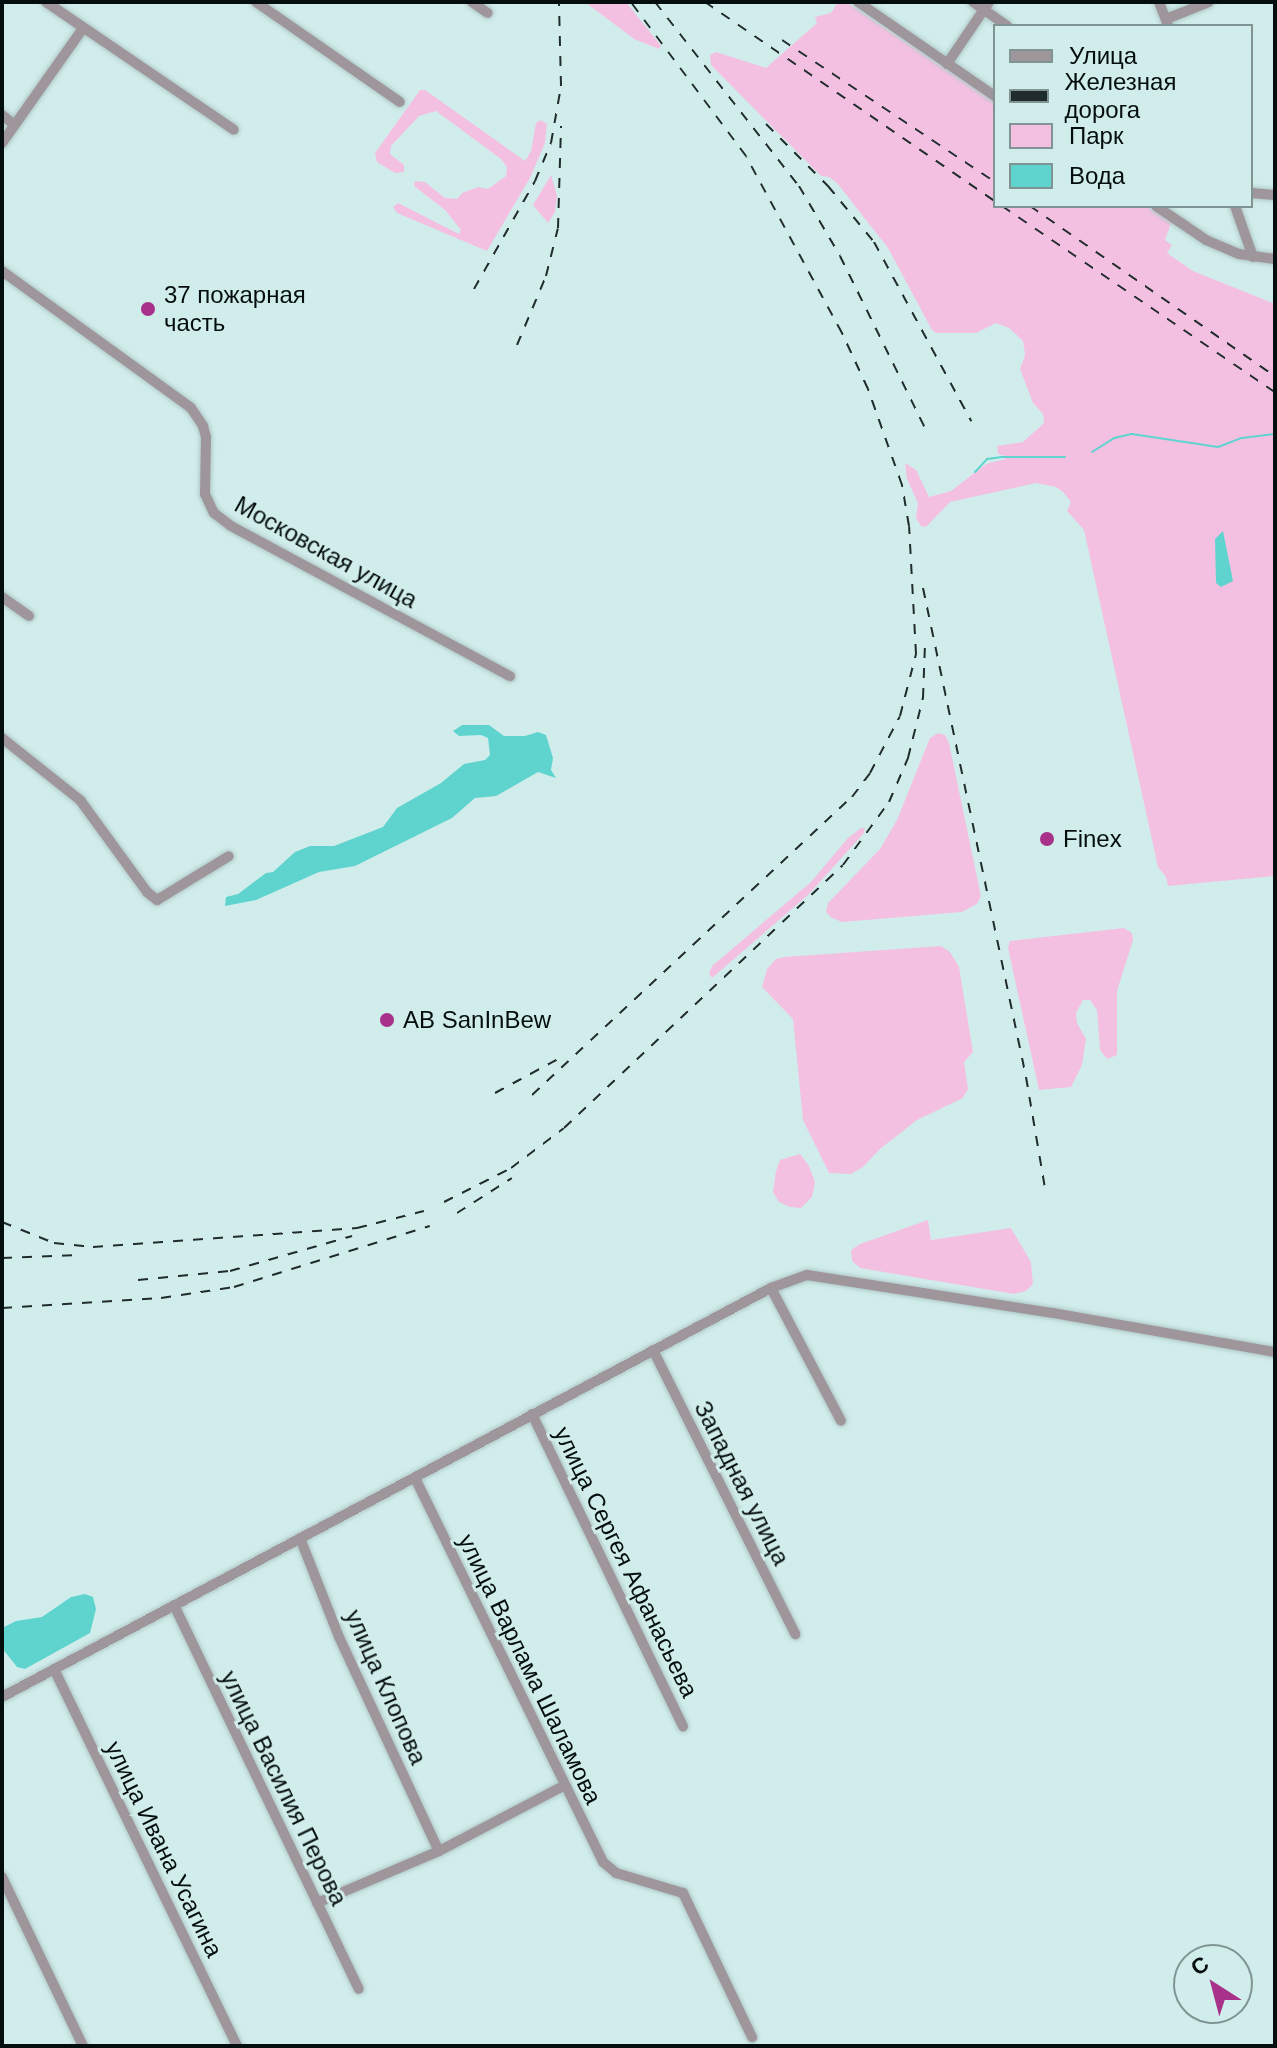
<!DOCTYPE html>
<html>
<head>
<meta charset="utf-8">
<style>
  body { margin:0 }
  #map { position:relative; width:1277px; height:2048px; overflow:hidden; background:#d1edeb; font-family:Helvetica,sans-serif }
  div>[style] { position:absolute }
  .green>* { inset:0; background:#f4c0e2 }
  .water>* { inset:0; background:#5fd4cf }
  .stream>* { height:2px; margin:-1px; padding:0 1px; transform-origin:1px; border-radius:1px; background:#5fd4cf }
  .roads { filter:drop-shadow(0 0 2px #b0c9c8) drop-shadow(0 0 2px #b0c9c8) }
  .minor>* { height:10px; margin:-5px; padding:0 5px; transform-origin:5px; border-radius:5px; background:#9f969c }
  .rail>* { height:2px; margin-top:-1px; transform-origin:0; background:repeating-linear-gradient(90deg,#202c2b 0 10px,transparent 0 20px) }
  .dots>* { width:22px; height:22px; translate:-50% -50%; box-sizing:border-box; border:4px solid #d1edeb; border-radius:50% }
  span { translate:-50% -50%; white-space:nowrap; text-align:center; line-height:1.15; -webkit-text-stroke:6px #d1edeb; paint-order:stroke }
  .poi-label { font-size:24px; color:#050e0e }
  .left { translate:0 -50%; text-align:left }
  .street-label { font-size:24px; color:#050e0e }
  .frame { position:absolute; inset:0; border:4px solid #050e0e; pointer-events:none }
  .legend { position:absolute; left:993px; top:24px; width:260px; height:184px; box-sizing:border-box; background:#d1edeb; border:2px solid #7f9493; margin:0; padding:10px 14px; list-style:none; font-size:24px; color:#050e0e }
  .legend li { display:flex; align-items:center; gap:16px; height:40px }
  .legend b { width:40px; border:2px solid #7f9493 }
  .north { position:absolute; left:1173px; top:1944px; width:80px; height:80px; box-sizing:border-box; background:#d1edeb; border:2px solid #7f9493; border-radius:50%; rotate:324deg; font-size:22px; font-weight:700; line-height:32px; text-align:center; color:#050e0e }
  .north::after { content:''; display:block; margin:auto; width:28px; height:36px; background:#a83289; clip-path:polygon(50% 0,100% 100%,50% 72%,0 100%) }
</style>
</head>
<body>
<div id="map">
  <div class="green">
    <i style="clip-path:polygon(585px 2px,626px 2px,661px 46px,659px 49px,634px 39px)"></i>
    <i style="clip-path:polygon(838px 2px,846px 2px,995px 103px,995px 206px,1146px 206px,1171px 223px,1165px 240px,1172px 245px,1167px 253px,1193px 271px,1275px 304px,1275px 876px,1168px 886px,1166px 877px,1158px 867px,1084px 530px,1067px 511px,1071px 502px,1063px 492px,1056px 487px,1036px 483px,950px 502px,926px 527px,921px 526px,916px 518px,918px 503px,907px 479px,905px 463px,916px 470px,929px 497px,951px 491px,986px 464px,1005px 459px,1005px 456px,998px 454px,997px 446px,1023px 442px,1044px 423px,1043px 414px,1033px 403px,1020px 369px,1025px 355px,1023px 341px,1009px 328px,996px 323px,976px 333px,936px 333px,932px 330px,888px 248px,837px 183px,829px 177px,821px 176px,711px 65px,710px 55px,716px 52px,766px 68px,817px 23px,815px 17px,831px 13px)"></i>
    <i style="clip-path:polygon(420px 90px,425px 90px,525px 161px,531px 151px,536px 123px,541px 120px,547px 124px,545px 143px,530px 178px,487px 251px,397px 213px,393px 207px,398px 203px,459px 234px,461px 230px,445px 210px,414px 186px,415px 181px,425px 182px,445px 198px,457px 199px,462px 193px,478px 187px,488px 189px,506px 176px,507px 167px,501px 159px,436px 111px,419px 116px,391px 146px,390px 154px,404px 165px,404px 172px,395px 173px,377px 162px,375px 153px)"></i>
    <i style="clip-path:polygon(551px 175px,557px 196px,555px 212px,548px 223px,533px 205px)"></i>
    <i style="clip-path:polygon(938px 733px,945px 735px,949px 743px,981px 896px,977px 904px,962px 912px,842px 922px,832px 918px,826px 912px,828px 903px,880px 849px,897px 820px,930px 738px)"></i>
    <i style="clip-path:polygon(861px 828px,865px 828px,864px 833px,809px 894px,712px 978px,709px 973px,712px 966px,811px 882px,848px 838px)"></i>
    <i style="clip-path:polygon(1124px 928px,1132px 933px,1133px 940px,1117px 991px,1117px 1055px,1107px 1059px,1100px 1050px,1097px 1010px,1090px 1000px,1083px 1000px,1076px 1013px,1077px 1023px,1086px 1039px,1082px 1065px,1071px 1087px,1039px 1090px,1008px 948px,1010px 941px)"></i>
    <i style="clip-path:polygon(941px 946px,950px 952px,959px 967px,973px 1052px,964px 1062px,968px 1089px,963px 1098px,917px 1120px,880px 1149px,863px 1167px,851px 1174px,829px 1173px,803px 1120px,793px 1019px,762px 987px,767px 969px,776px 959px,784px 957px)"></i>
    <i style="clip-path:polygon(800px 1154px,809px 1166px,815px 1182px,812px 1197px,801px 1208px,790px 1207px,779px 1202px,773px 1192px,776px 1171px,780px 1160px)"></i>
    <i style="clip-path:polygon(928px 1220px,931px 1240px,1011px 1228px,1031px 1262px,1033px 1284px,1026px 1291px,1014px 1294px,860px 1268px,852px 1261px,851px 1250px,860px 1244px)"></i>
  </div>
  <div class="water">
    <i style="clip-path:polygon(1223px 531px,1233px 581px,1221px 587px,1216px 583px,1215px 539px)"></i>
    <i style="clip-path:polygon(462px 725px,489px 725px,504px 736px,525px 736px,538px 732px,546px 735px,553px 758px,551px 770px,556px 778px,538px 772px,496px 796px,475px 798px,452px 818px,355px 866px,319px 872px,256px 900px,225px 906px,226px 897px,238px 894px,266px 873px,273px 872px,295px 852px,310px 846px,334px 846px,383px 827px,397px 808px,441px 783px,464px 764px,485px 760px,490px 755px,488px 738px,481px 735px,459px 736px,453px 731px)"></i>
    <i style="clip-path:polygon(85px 1594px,93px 1597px,96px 1609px,90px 1633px,25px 1669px,17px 1667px,2px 1648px,2px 1628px,16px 1621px,42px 1617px,71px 1597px)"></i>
  </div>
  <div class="stream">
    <i style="left:1092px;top:452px;width:26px;rotate:-32deg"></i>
    <i style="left:1114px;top:438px;width:18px;rotate:-13deg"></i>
    <i style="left:1132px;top:434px;width:87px;rotate:8.6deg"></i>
    <i style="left:1218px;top:447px;width:26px;rotate:-21deg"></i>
    <i style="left:1242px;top:438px;width:33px;rotate:-7deg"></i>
    <i style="left:975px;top:472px;width:18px;rotate:-47deg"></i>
    <i style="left:987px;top:459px;width:15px;rotate:-8deg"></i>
    <i style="left:1002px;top:457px;width:63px"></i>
  </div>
  <div class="roads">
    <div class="minor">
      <i style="left:46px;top:2px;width:227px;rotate:34.2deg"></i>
      <i style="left:256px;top:2px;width:175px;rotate:34.8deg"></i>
      <i style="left:472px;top:2px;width:19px;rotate:35deg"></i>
      <i style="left:858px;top:2px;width:166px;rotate:34.5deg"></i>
      <i style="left:973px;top:2px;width:42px;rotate:35.2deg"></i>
      <i style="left:1159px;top:2px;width:26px;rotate:69deg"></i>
      <i style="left:1166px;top:19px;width:46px;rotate:-21.6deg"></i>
      <i style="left:947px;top:64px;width:75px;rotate:-55.9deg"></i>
      <i style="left:2px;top:115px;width:16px;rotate:38deg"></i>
      <i style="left:2px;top:143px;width:141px;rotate:-54.8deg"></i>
      <i style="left:1251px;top:193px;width:24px;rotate:5deg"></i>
      <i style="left:1156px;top:206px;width:60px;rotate:34.2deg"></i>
      <i style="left:1206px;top:240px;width:36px;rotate:23deg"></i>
      <i style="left:1239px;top:254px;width:36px;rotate:8deg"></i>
      <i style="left:1235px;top:206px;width:54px;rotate:70.6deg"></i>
      <i style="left:2px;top:271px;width:233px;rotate:35.9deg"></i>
      <i style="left:191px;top:408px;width:22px;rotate:56deg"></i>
      <i style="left:203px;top:426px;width:11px;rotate:75deg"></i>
      <i style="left:206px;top:437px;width:57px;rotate:91deg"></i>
      <i style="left:205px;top:494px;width:21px;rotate:65deg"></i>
      <i style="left:214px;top:513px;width:21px;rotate:37deg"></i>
      <i style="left:231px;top:526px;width:317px;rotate:28.3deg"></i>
      <i style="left:2px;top:597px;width:33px;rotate:35deg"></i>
      <i style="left:2px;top:738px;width:100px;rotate:38.5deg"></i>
      <i style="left:80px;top:800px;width:114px;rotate:53.9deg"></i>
      <i style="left:147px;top:892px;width:13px;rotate:39deg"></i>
      <i style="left:157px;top:900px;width:84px;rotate:-31.4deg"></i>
      <i style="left:771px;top:1288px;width:150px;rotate:62.2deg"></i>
      <i style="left:653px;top:1350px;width:318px;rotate:63.4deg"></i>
      <i style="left:532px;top:1414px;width:347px;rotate:64.2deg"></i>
      <i style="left:415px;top:1478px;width:428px;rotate:63.9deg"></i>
      <i style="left:603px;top:1862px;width:17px;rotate:40deg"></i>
      <i style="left:616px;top:1873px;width:70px;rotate:16.6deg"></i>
      <i style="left:683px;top:1893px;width:160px;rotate:64.4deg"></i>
      <i style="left:300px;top:1538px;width:106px;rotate:68.5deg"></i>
      <i style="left:339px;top:1637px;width:236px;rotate:65deg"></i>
      <i style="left:174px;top:1605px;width:426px;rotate:64.3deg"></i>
      <i style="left:54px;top:1669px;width:419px;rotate:64.1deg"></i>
      <i style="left:2px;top:1697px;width:871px;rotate:-28.01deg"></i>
      <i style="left:771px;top:1288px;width:38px;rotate:-20deg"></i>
      <i style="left:807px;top:1275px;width:249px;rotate:8.8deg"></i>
      <i style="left:1053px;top:1313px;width:225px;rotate:10deg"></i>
      <i style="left:2px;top:1877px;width:187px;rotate:64.4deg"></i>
      <i style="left:317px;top:1903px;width:133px;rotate:-23.1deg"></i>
      <i style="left:439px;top:1851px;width:142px;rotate:-27.6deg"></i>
    </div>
  </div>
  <div class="rail">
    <i style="left:655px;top:2px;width:234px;rotate:52deg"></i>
    <i style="left:799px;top:186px;width:81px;rotate:59.6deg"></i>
    <i style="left:840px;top:256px;width:192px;rotate:63.7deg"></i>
    <i style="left:705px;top:2px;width:352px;rotate:34.5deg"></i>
    <i style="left:782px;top:40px;width:256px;rotate:33.7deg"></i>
    <i style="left:766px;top:124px;width:88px;rotate:45deg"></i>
    <i style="left:828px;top:186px;width:72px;rotate:50.6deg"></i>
    <i style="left:874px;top:242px;width:204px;rotate:61.5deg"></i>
    <i style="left:1002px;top:206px;width:330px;rotate:34.3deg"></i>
    <i style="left:1030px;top:206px;width:298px;rotate:34.8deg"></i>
    <i style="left:474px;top:289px;width:124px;rotate:-60.5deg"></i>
    <i style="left:535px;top:181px;width:41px;rotate:-67.2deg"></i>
    <i style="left:551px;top:143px;width:58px;rotate:-80deg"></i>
    <i style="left:561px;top:86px;width:84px;rotate:-91.4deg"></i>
    <i style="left:517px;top:345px;width:75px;rotate:-67.2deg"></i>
    <i style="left:546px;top:276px;width:49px;rotate:-76deg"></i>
    <i style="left:558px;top:228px;width:102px;rotate:-88.3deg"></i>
    <i style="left:923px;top:588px;width:500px;rotate:78.1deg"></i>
    <i style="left:1026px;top:1077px;width:119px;rotate:80.3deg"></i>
    <i style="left:495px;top:1093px;width:74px;rotate:-28.3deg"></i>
    <i style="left:532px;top:1095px;width:437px;rotate:-43deg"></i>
    <i style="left:852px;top:797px;width:30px;rotate:-53deg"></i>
    <i style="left:870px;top:773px;width:64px;rotate:-62.2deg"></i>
    <i style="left:900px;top:716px;width:64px;rotate:-75.5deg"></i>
    <i style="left:916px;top:654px;width:128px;rotate:-93.1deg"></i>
    <i style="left:909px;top:526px;width:42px;rotate:-99.7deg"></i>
    <i style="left:902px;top:485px;width:102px;rotate:-109.5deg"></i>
    <i style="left:868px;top:389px;width:62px;rotate:-114.9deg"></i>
    <i style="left:842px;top:333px;width:201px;rotate:-118.5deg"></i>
    <i style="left:746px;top:156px;width:192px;rotate:-126.8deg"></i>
    <i style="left:444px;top:1202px;width:75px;rotate:-26.9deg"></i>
    <i style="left:511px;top:1168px;width:66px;rotate:-37deg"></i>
    <i style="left:564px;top:1128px;width:383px;rotate:-43.3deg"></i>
    <i style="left:843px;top:865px;width:78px;rotate:-53.9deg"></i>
    <i style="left:889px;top:802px;width:48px;rotate:-66.6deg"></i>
    <i style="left:908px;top:758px;width:62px;rotate:-76deg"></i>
    <i style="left:923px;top:698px;width:54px;rotate:-87.9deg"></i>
    <i style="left:457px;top:1213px;width:65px;rotate:-32.5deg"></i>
    <i style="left:2px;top:1222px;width:56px;rotate:22deg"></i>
    <i style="left:54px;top:1243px;width:39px;rotate:6deg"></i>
    <i style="left:93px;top:1247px;width:265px;rotate:-4.1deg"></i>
    <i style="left:357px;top:1228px;width:69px;rotate:-14.2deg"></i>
    <i style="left:2px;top:1258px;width:77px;rotate:-2.2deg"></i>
    <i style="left:138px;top:1280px;width:92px;rotate:-5.6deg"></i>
    <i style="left:230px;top:1271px;width:127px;rotate:-16deg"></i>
    <i style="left:2px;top:1308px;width:159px;rotate:-3.6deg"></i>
    <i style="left:161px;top:1298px;width:74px;rotate:-8.6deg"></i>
    <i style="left:234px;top:1287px;width:205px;rotate:-17.3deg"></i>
  </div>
  <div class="dots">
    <i style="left:148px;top:309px;background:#a83289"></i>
    <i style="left:1047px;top:839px;background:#a83289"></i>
    <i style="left:387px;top:1020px;background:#a83289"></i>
  </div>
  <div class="poi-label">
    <span class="left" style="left:164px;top:309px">37 пожарная<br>часть</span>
    <span class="left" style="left:1063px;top:839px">Finex</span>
    <span class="left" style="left:403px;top:1020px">AB SanInBew</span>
  </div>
  <div class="street-label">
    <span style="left:326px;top:552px;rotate:29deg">Московская улица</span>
    <span style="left:742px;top:1483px;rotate:63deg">Западная улица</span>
    <span style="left:626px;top:1562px;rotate:64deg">улица Сергея Афанасьева</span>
    <span style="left:530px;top:1669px;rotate:64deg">улица Варлама Шаламова</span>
    <span style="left:386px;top:1687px;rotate:66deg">улица Клопова</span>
    <span style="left:284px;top:1788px;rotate:64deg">улица Василия Перова</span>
    <span style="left:164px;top:1849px;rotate:64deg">улица Ивана Усагина</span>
  </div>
  <div class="frame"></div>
  <ul class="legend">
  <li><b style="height:10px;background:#9f969c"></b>Улица</li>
  <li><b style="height:10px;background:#202c2b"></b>Железная дорога</li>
  <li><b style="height:22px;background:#f4c0e2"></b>Парк</li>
  <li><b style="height:22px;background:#5fd4cf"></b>Вода</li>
  </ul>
  <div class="north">С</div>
</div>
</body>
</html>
